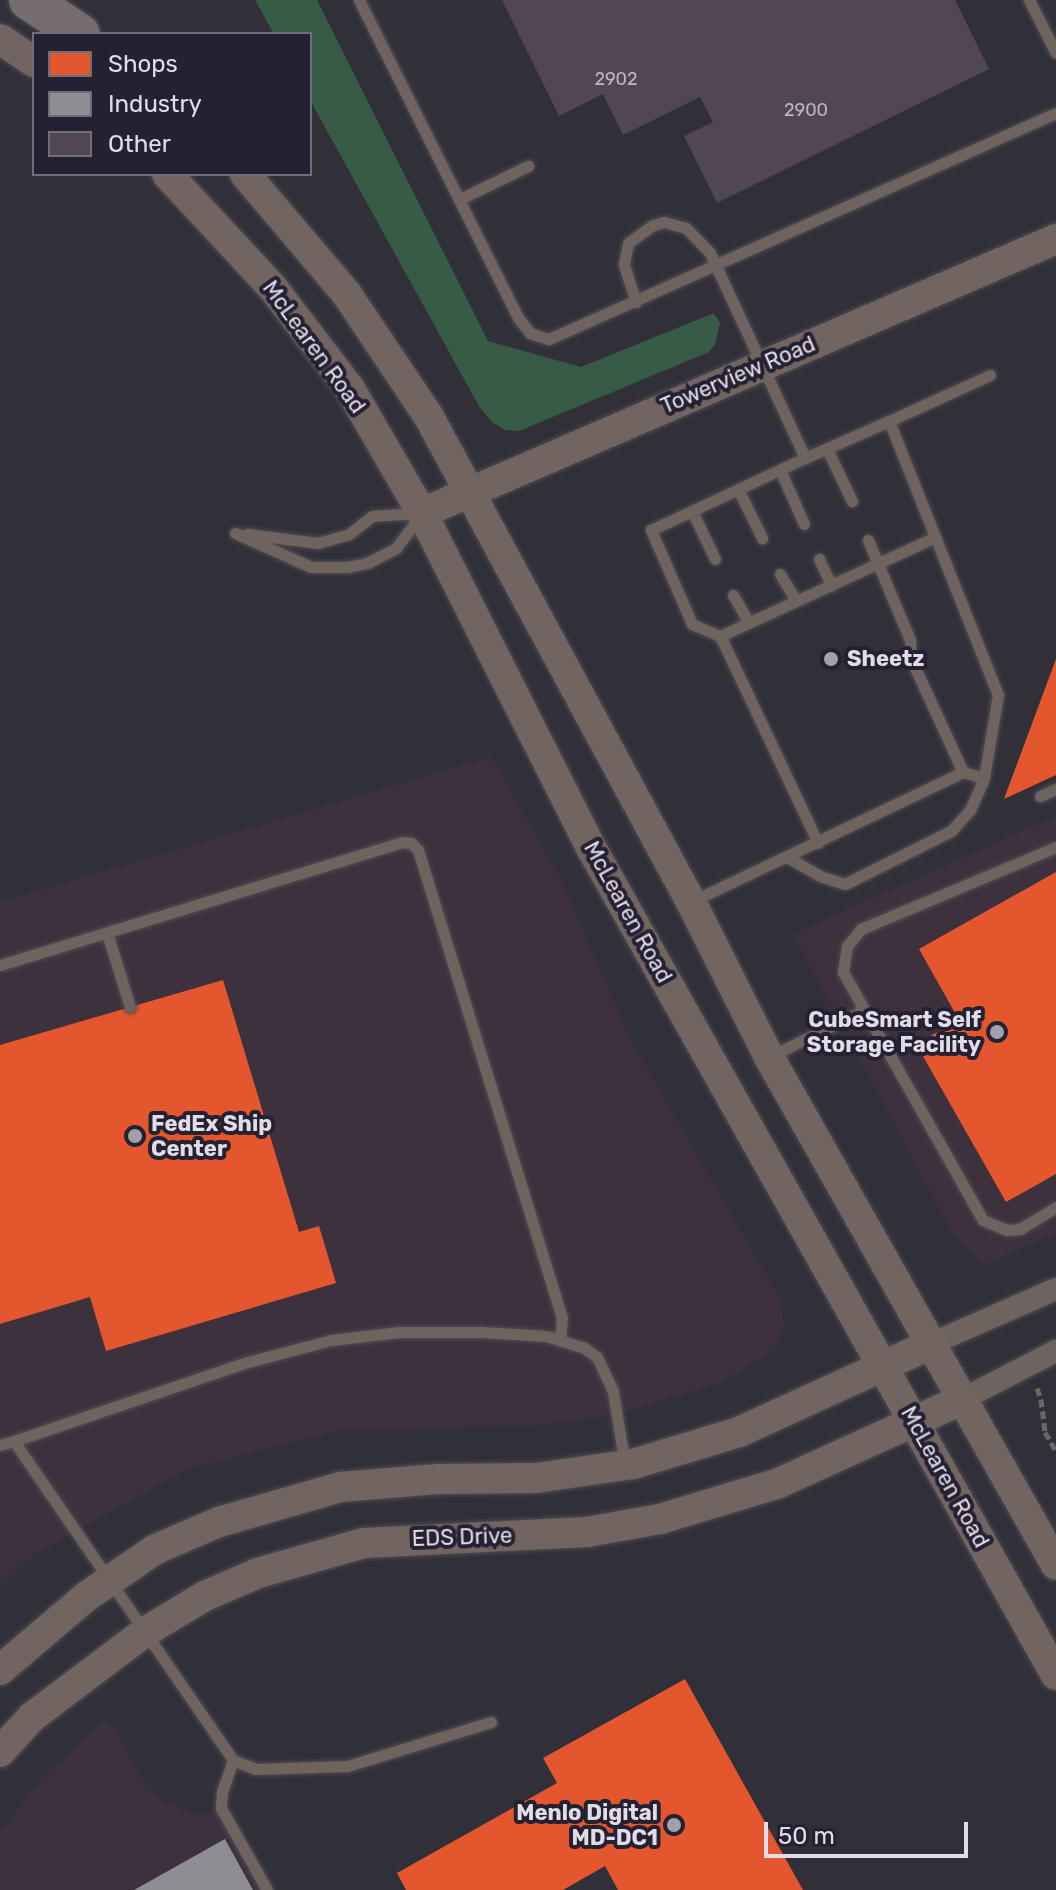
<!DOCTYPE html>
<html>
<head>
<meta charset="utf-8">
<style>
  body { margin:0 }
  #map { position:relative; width:1056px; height:1890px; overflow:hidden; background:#312f38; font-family:Rubik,sans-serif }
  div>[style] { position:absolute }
  .industrial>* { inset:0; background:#3d313d }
  .green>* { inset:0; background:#375b45 }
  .shops>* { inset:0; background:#e4572e }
  .industry>* { inset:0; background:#8d8d92 }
  .building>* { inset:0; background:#514653 }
  .path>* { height:5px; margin-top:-2.5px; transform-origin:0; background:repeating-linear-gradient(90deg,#6d6666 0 8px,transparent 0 12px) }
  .roads { filter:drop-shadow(0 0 2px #4e4c53) drop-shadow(0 0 2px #4e4c53) }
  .lane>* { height:11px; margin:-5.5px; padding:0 5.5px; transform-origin:5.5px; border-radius:5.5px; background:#6e635f }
  .street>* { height:22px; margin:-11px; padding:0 11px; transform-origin:11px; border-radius:11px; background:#6e635f }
  .secondary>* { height:30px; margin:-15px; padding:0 15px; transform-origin:15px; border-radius:15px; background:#726561 }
  .highway>* { height:40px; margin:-20px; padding:0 20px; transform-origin:20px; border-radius:20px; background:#746c6d }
  .dots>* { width:22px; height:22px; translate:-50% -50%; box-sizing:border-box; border:4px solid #262132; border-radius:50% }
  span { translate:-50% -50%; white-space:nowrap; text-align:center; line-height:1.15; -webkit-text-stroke:8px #262132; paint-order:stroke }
  .number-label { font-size:18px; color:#bcb7c4 }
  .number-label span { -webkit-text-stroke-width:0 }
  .street-label { font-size:22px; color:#e0dde9 }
  .poi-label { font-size:22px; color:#e0dde9; font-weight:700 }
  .left { translate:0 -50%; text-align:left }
  .right { translate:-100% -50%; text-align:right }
  .legend { position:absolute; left:32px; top:32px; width:280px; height:144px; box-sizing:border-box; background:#262132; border:2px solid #706c7b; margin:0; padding:10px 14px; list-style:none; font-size:24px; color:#e0dde9 }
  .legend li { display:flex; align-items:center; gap:16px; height:40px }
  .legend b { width:40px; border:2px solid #706c7b }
  .scale { position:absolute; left:764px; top:1822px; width:204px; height:36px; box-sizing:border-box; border:4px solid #e0dde9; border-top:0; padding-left:10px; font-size:24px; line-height:28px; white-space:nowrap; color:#e0dde9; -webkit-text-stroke:6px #262132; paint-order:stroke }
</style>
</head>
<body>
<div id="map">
  <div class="industrial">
    <i style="clip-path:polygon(491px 757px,561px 879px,630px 1039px,779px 1297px,784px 1324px,775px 1350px,721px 1382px,616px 1415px,531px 1426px,340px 1430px,185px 1470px,35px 1554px,0 1587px,0 902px)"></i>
    <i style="clip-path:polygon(1056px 816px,1056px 1233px,983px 1265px,954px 1236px,793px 934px)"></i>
    <i style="clip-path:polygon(104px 1721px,115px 1731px,140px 1775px,161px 1800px,192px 1814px,221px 1812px,270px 1890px,0 1890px,0 1832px,45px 1775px)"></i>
  </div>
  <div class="green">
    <i style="clip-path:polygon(255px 0,317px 0,488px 341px,581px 367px,714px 313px,720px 323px,715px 344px,709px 352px,519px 431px,505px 430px,492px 422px,480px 408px,310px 100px,310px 34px,274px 34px)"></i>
  </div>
  <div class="shops">
    <i style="clip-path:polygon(1056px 659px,1056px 775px,1004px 799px)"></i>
    <i style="clip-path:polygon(1056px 872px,1056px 1174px,1006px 1202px,916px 1044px,959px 1020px,919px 949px)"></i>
    <i style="clip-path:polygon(223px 980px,299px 1232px,319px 1226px,336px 1283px,106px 1351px,90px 1297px,0 1324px,0 1045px)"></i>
    <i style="clip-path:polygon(685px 1679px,803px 1890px,618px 1890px,605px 1866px,563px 1890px,406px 1890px,397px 1873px,557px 1783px,543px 1758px)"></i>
  </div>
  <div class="industry">
    <i style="clip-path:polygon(225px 1839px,253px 1890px,134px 1890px)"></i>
  </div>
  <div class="building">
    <i style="clip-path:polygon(502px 0,955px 0,989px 69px,717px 203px,684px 136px,713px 122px,700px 97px,623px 135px,603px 94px,559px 116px)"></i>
  </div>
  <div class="path">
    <i style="left:1037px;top:1388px;width:12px;rotate:70deg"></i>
    <i style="left:1041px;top:1399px;width:33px;rotate:83deg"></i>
    <i style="left:1045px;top:1432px;width:22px;rotate:60deg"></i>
  </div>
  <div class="roads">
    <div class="lane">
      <i style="left:359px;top:0;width:357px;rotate:63.4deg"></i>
      <i style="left:519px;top:319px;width:18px;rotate:52deg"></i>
      <i style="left:530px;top:333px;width:20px;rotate:18deg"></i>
      <i style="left:549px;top:339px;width:555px;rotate:-24.03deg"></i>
      <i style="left:1029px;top:0;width:59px;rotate:63deg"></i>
      <i style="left:460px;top:199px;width:76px;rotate:-25.9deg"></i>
      <i style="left:636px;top:302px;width:40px;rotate:-108deg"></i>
      <i style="left:624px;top:264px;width:21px;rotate:-79deg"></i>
      <i style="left:628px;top:243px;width:31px;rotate:-36deg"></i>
      <i style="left:653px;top:225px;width:11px;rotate:-15deg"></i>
      <i style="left:664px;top:222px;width:23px;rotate:15deg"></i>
      <i style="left:686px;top:228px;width:35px;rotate:46deg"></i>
      <i style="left:710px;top:253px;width:226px;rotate:65.1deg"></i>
      <i style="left:805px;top:458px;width:92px;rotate:-23.8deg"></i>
      <i style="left:889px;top:421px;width:295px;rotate:68.3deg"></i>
      <i style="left:998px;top:695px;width:84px;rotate:99.6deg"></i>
      <i style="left:984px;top:778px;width:22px;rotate:-164deg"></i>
      <i style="left:963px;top:772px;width:301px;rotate:154.5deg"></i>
      <i style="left:889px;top:421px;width:111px;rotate:-24.5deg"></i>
      <i style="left:827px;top:449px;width:58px;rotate:64.3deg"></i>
      <i style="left:780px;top:470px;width:59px;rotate:66deg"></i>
      <i style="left:738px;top:489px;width:55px;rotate:63.9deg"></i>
      <i style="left:692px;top:511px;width:53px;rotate:64.4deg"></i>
      <i style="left:235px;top:533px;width:83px;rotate:24.1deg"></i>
      <i style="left:311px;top:567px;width:36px"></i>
      <i style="left:347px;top:567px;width:20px;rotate:-11deg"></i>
      <i style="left:367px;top:563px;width:33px;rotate:-27deg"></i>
      <i style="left:396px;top:548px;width:39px;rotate:-53deg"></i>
      <i style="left:247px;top:534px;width:72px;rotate:7.2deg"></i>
      <i style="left:318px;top:543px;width:32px;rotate:-16deg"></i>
      <i style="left:349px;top:534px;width:29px;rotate:-38deg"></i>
      <i style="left:372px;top:516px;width:45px;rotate:-3.8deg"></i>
      <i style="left:868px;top:540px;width:108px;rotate:67.2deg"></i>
      <i style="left:910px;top:640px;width:19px;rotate:87deg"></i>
      <i style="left:911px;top:659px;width:124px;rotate:65.3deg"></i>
      <i style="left:819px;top:559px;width:29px;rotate:65deg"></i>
      <i style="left:780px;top:574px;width:31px;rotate:59deg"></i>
      <i style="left:733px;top:595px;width:32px;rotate:60deg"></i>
      <i style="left:720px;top:636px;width:30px;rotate:-157deg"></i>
      <i style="left:692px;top:624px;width:103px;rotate:-113.6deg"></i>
      <i style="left:651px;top:530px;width:170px;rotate:-25.1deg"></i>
      <i style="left:1040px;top:796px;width:17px;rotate:-24deg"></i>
      <i style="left:818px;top:843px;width:229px;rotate:-115.3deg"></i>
      <i style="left:720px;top:636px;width:237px;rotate:-24.7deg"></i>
      <i style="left:1056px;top:847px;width:212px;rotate:157.2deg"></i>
      <i style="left:861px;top:929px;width:22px;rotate:129deg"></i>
      <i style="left:847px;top:946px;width:26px;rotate:99deg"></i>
      <i style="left:843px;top:972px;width:285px;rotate:60.6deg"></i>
      <i style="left:983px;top:1220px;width:26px;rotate:23deg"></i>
      <i style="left:1007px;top:1230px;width:13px;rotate:-4deg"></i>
      <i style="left:1020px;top:1229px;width:42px;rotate:-31.4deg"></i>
      <i style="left:787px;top:857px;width:38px;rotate:30deg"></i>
      <i style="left:820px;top:876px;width:26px;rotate:18deg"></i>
      <i style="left:845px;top:884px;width:119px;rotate:-26.6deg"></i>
      <i style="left:951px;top:831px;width:28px;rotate:-48deg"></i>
      <i style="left:970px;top:810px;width:35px;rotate:-66deg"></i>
      <i style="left:107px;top:933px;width:77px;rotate:72.7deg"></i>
      <i style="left:0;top:965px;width:421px;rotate:-17deg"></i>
      <i style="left:403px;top:842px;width:8px;rotate:7deg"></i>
      <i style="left:411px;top:843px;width:10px;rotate:45deg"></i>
      <i style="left:418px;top:850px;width:489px;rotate:72.9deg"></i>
      <i style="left:562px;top:1317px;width:22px;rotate:95deg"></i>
      <i style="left:771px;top:1056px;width:104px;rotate:-26.3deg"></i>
      <i style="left:0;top:1445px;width:15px;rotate:-16deg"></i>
      <i style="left:491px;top:1722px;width:151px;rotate:163deg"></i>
      <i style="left:347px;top:1766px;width:91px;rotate:178.1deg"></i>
      <i style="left:256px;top:1769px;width:25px;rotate:-159deg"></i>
      <i style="left:233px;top:1760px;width:387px;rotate:-124.5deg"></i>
      <i style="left:14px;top:1441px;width:247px;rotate:-18.7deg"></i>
      <i style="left:248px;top:1362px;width:86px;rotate:-14.8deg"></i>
      <i style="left:331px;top:1340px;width:69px;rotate:-6.6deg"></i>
      <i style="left:400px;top:1332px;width:82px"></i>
      <i style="left:482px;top:1332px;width:64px;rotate:3.6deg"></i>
      <i style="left:546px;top:1336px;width:39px;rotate:17deg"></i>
      <i style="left:583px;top:1347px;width:17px;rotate:36deg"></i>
      <i style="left:597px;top:1357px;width:38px;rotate:65deg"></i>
      <i style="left:613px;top:1392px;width:74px;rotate:80.7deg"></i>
      <i style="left:233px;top:1760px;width:34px;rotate:109deg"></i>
      <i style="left:222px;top:1792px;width:16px;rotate:94deg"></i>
      <i style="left:221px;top:1808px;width:94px;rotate:60.7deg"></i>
    </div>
    <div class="street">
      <i style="left:933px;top:1343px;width:134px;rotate:-23.7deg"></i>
      <i style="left:963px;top:1399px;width:105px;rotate:-27.3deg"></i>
    </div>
    <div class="secondary">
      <i style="left:0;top:39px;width:41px;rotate:34.1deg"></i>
      <i style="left:167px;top:174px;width:156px;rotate:47.1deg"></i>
      <i style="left:273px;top:288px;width:127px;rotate:52.7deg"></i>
      <i style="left:350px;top:389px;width:143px;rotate:59.9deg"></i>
      <i style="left:422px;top:513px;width:379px;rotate:63.2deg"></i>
      <i style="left:593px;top:851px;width:945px;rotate:60.67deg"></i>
      <i style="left:245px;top:174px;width:156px;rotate:49.7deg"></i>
      <i style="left:346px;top:293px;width:149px;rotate:56.2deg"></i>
      <i style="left:429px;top:417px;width:551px;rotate:61.62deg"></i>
      <i style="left:691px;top:902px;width:174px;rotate:63.3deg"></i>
      <i style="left:769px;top:1057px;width:583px;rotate:60.54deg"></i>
      <i style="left:422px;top:513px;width:691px;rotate:-23.37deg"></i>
      <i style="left:0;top:1670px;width:114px;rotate:-40.4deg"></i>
      <i style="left:87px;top:1596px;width:83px;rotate:-34.3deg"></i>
      <i style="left:156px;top:1549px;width:69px;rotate:-23.2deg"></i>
      <i style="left:219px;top:1522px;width:126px;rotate:-16.1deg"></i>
      <i style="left:340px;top:1487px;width:98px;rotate:-4.7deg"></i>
      <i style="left:438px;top:1479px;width:98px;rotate:-0.6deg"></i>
      <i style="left:536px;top:1478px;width:98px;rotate:-8.2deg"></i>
      <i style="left:633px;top:1464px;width:111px;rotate:-16.8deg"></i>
      <i style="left:739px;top:1432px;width:213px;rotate:-24.6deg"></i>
      <i style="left:0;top:1752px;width:47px;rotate:-47.6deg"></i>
      <i style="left:32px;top:1717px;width:141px;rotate:-37deg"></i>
      <i style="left:145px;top:1632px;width:70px;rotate:-31deg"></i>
      <i style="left:205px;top:1596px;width:58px;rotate:-23.5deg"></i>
      <i style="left:258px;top:1573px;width:110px;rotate:-15.8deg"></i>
      <i style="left:364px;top:1543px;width:223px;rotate:-2.8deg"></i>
      <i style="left:587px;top:1532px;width:74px;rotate:-10.1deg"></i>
      <i style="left:660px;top:1519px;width:124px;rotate:-16.8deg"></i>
      <i style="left:779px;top:1483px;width:202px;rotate:-24.5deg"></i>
    </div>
    <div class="highway">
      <i style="left:29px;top:0;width:61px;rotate:33.7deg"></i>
    </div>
  </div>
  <div class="dots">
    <i style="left:831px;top:659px;background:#a3a0ab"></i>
    <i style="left:997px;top:1032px;background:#a3a0ab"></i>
    <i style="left:135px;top:1136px;background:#a3a0ab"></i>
    <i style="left:674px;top:1825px;background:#a3a0ab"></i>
  </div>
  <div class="number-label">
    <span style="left:616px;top:79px">2902</span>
    <span style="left:806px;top:110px">2900</span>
  </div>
  <div class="street-label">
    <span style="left:314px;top:347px;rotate:54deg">McLearen Road</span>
    <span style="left:738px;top:375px;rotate:-23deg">Towerview Road</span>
    <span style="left:628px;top:912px;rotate:61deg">McLearen Road</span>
    <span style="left:945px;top:1477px;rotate:61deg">McLearen Road</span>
    <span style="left:462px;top:1537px;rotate:-2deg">EDS Drive</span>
  </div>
  <div class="poi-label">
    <span class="left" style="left:847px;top:659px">Sheetz</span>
    <span class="right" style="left:981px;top:1032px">CubeSmart Self<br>Storage Facility</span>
    <span class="left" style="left:151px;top:1136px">FedEx Ship<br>Center</span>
    <span class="right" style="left:658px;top:1825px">Menlo Digital<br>MD-DC1</span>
  </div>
  <ul class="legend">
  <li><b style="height:22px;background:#e4572e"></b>Shops</li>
  <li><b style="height:22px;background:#8d8d92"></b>Industry</li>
  <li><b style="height:22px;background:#514653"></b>Other</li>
  </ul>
  <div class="scale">50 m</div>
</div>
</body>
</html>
